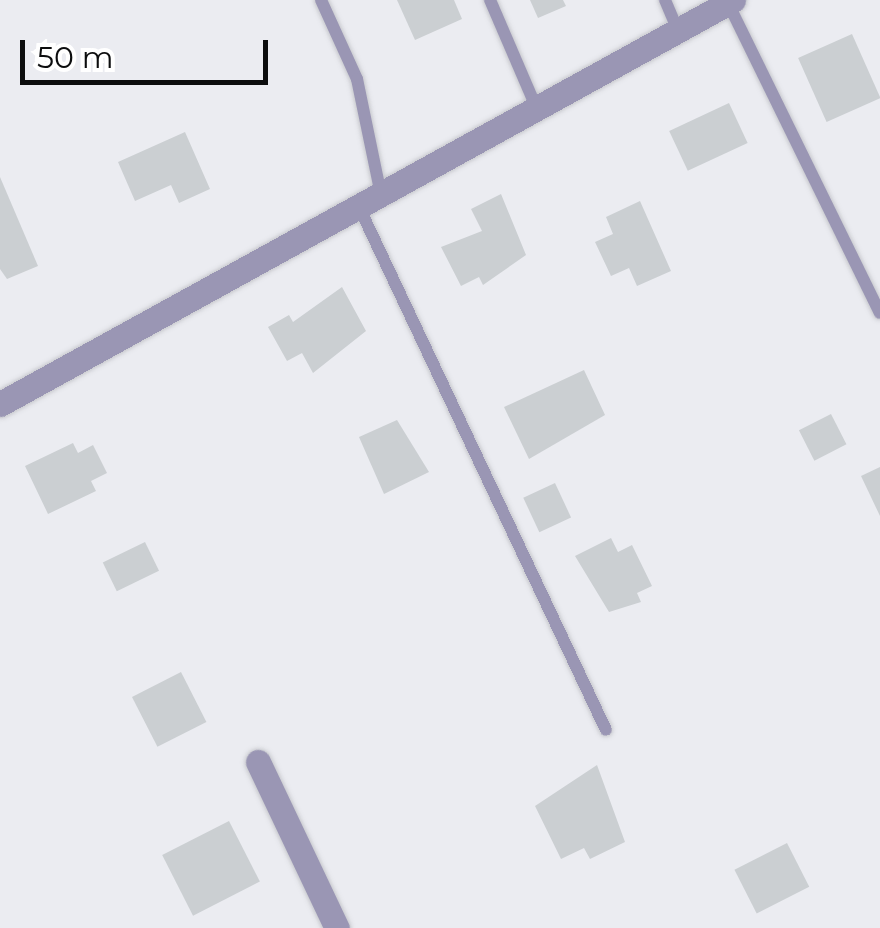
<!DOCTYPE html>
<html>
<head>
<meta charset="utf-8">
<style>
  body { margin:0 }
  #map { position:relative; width:880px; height:928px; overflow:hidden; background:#ebecf1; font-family:Montserrat,sans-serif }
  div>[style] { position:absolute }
  .building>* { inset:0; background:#cbcfd2; transform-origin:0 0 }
  .roads { filter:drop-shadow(0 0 2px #c7c8cd) drop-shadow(0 0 2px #c7c8cd) }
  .service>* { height:12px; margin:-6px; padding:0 6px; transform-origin:6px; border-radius:6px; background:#9a96b4 }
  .minor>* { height:25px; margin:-12.5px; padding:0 12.5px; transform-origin:12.5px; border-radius:12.5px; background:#9a96b4 }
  span { translate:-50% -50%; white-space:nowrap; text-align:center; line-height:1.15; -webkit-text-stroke:9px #fff; paint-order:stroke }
  .scale { position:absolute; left:20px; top:40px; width:248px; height:45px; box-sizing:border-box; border:5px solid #0c0d0e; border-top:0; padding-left:12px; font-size:30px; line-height:35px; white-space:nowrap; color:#0c0d0e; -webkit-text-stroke:8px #fff; paint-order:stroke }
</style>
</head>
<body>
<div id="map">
  <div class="building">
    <i style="clip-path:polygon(397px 0,454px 0,462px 19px,415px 40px)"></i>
    <i style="clip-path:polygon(530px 0,563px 0,566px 6px,538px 18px)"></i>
    <i style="left:852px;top:34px;width:70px;height:59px;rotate:66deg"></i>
    <i style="left:729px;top:103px;width:44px;height:66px;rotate:65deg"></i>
    <i style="clip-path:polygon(185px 132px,210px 189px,179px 203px,171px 185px,135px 201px,118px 162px)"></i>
    <i style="clip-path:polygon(0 177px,38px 266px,7px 279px,0 269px)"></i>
    <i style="clip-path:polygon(501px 194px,526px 255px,483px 285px,479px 277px,461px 286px,441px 247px,482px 231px,471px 209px)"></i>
    <i style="clip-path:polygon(640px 201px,671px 271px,637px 286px,629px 268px,611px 276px,595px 242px,613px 234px,606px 217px)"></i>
    <i style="clip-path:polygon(342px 287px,366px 331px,313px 373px,302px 353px,287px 361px,268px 327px,289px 315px,293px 322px)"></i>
    <i style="clip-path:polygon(584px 370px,605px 415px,529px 459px,504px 407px)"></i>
    <i style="left:831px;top:414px;width:34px;height:36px;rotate:63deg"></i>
    <i style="clip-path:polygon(397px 420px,429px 472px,384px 494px,359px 437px)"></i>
    <i style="clip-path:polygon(73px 443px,78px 453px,93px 445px,107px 473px,91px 481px,96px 491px,48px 514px,25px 466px)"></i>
    <i style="clip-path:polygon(880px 467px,880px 516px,861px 476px)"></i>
    <i style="left:555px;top:483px;width:38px;height:35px;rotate:65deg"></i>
    <i style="clip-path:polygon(611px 538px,618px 552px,632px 545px,652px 586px,637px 593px,641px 602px,609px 612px,575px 556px)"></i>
    <i style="left:145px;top:542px;width:32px;height:47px;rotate:64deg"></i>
    <i style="left:181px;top:672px;width:56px;height:55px;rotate:63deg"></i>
    <i style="clip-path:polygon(597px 765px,625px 842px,590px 859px,584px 848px,561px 859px,535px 806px)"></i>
    <i style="left:229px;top:821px;width:68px;height:75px;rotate:63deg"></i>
    <i style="left:787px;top:843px;width:49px;height:59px;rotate:63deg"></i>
  </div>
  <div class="roads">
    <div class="service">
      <i style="left:321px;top:0;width:87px;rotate:65.5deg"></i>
      <i style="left:357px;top:79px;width:118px;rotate:78.3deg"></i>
      <i style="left:490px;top:0;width:119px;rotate:66.7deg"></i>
      <i style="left:665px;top:0;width:34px;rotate:67deg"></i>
      <i style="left:728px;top:3px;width:345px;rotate:63.9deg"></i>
      <i style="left:359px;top:207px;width:578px;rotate:64.72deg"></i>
    </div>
    <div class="minor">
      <i style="left:0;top:404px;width:837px;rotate:-28.86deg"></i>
      <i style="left:258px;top:762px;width:184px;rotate:64.6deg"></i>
    </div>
  </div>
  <div class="scale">50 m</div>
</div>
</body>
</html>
